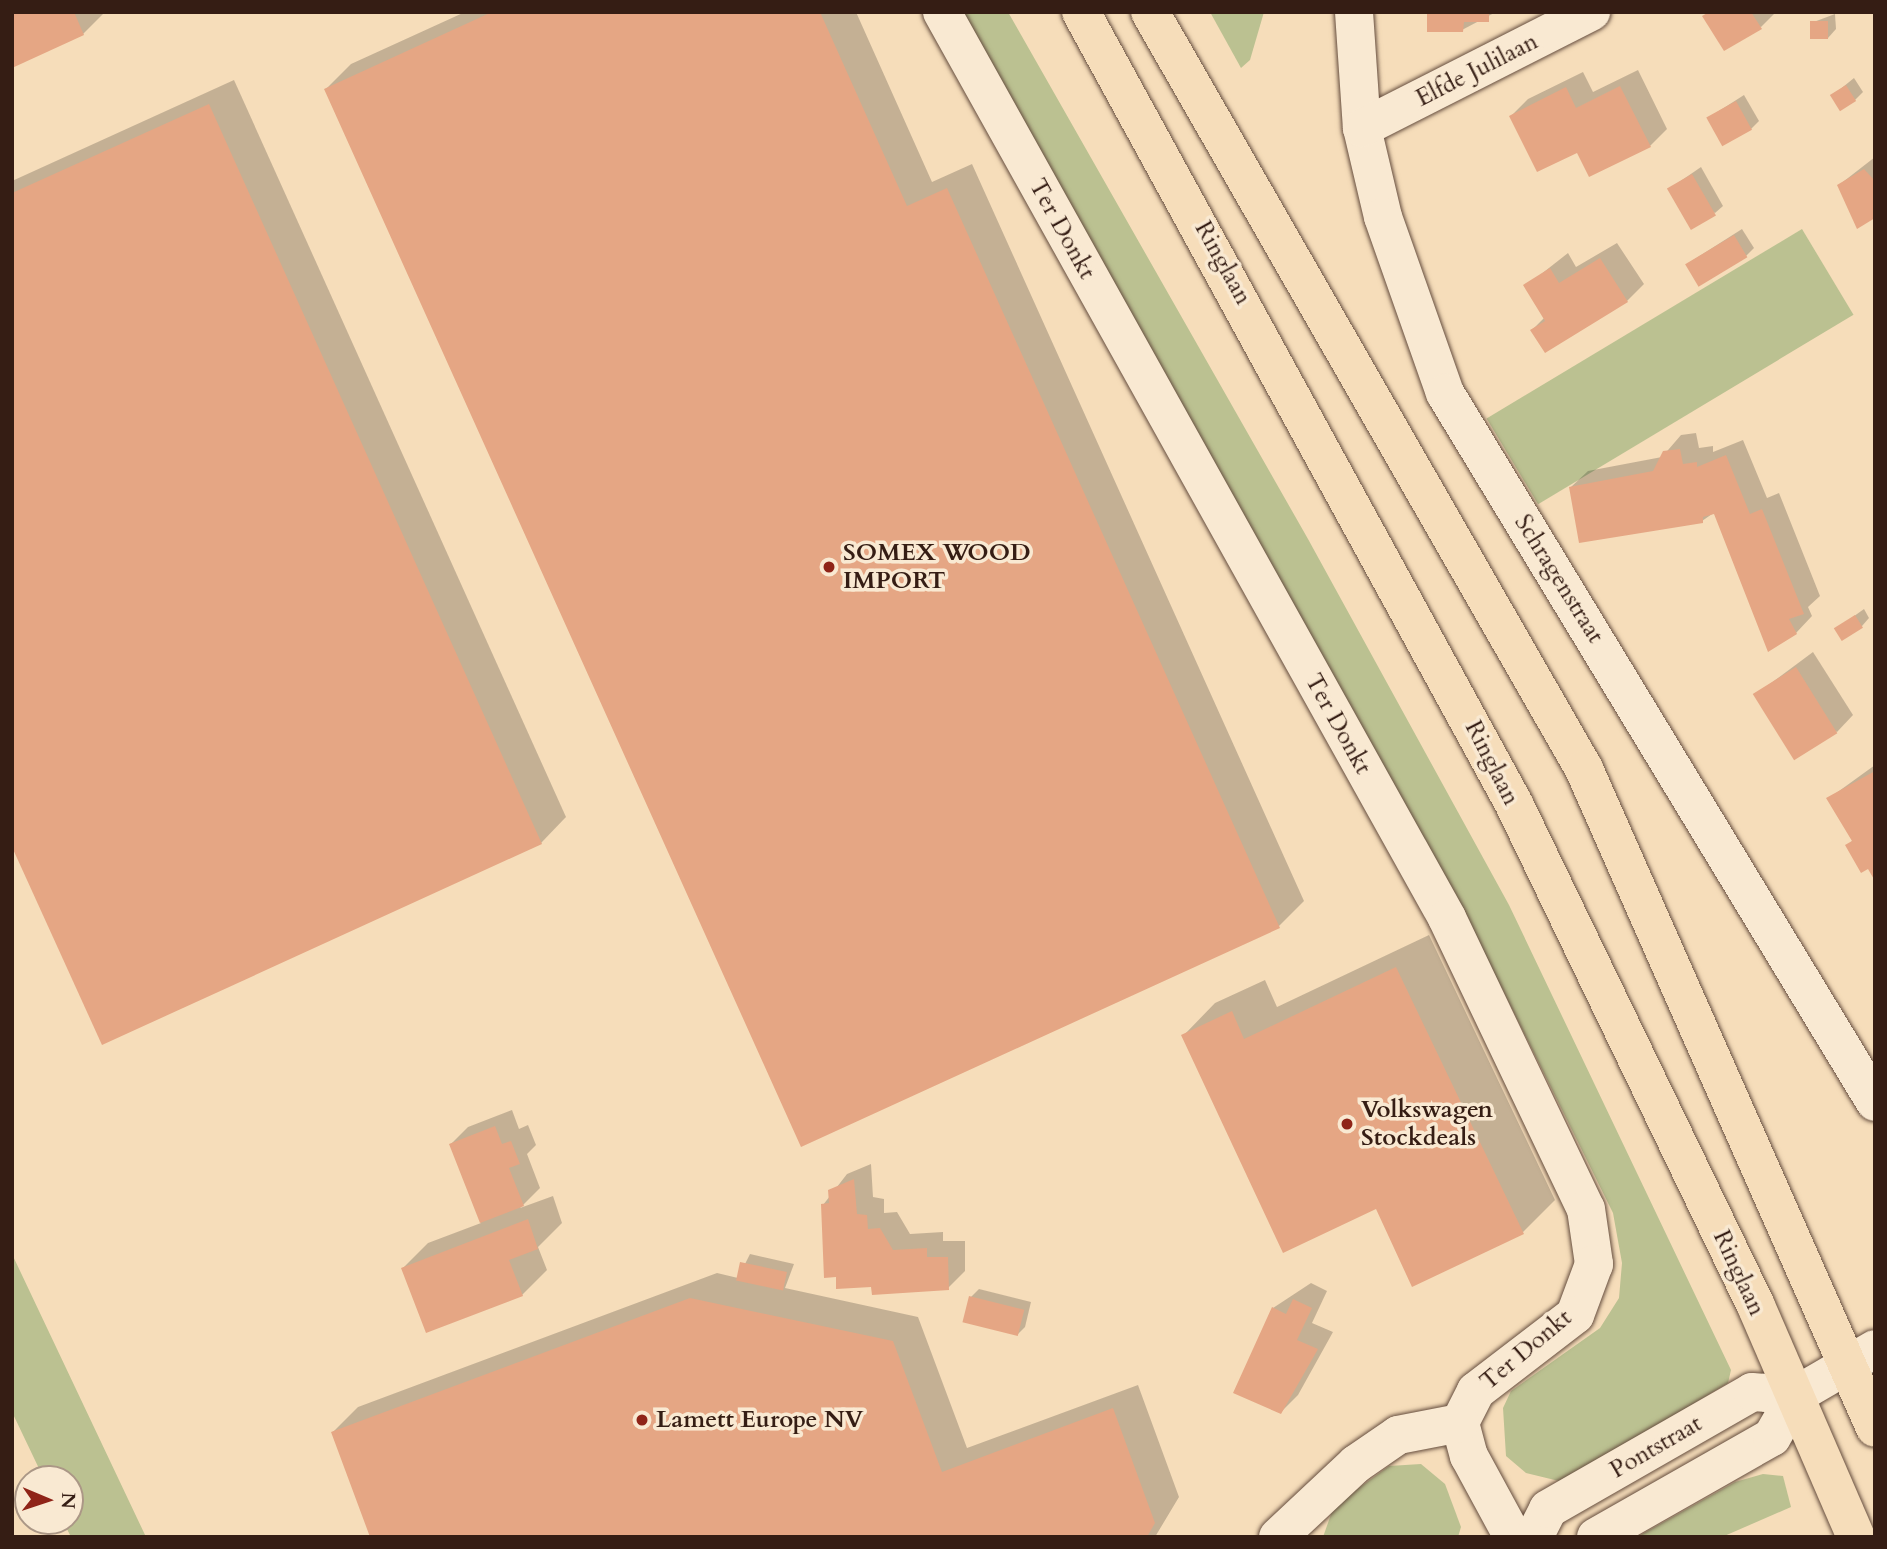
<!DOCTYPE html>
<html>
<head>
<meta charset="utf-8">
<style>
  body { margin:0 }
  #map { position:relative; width:1887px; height:1549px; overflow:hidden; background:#f6ddba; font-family:Cardo,serif }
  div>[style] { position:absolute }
  .green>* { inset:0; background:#bbc191; transform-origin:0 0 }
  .shadow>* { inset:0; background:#0003 }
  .building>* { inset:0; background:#e5a684; transform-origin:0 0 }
  .roads { filter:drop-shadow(0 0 2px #654d3e) drop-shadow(0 0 2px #654d3e) }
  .minor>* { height:38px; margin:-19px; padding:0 19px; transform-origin:19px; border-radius:19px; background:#f9e9d2 }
  .major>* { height:38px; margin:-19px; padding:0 19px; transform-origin:19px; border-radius:19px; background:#f6ddba }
  .dots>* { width:19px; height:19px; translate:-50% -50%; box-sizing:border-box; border:4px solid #f9e9d2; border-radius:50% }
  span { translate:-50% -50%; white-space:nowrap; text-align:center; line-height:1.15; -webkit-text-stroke:7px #f9e9d2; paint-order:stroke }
  .street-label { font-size:24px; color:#351d14 }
  .poi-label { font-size:24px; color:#351d14; font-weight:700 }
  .left { translate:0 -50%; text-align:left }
  .frame { position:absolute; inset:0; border:14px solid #351d14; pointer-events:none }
  .north { position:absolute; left:14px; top:1465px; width:70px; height:70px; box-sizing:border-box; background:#f9e9d2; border:2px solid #ab9786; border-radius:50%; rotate:92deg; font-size:19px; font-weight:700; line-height:28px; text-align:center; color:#351d14 }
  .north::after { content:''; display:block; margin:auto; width:24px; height:32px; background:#8f2418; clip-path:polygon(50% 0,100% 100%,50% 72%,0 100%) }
</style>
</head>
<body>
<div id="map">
  <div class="green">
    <i style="clip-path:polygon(958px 12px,1008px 12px,1308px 539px,1509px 905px,1731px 1370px,1728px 1383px,1563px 1482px,1526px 1473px,1506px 1456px,1503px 1408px,1511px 1391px,1600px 1328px,1619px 1298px,1622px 1263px,1613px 1213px,1472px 928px)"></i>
    <i style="clip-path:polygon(1210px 12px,1264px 12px,1250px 60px,1241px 68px)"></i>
    <i style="left:1802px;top:229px;width:100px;height:368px;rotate:59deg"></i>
    <i style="clip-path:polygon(12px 1254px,146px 1537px,71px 1537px,63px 1521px,70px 1521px,70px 1479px,44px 1479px,12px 1412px)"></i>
    <i style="clip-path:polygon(1421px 1464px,1445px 1484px,1461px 1527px,1458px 1537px,1323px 1537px,1334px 1506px,1389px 1466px)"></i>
    <i style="clip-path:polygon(1763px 1474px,1783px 1476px,1791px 1507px,1722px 1537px,1637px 1537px,1735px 1482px)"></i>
  </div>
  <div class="shadow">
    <i style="clip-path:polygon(12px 12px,105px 12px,83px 34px)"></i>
    <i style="clip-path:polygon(465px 12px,856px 12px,932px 182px,972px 164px,1304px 901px,1279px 926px,802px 1144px,326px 89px,351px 64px)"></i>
    <i style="clip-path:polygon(1431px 12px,1496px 12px,1462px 30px)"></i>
    <i style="clip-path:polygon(1709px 12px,1776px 12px,1761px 27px)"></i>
    <i style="clip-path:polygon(1835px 14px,1836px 29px,1828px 38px,1811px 23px)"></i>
    <i style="clip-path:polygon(1638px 70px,1667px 129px,1650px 146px,1578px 151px,1511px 116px,1528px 99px,1583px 72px,1593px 92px)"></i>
    <i style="clip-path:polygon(1854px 78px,1863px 92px,1855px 100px,1833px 95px)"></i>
    <i style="clip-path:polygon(234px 80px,566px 817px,541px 843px,12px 842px,12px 181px)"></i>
    <i style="clip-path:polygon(1744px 95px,1759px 121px,1751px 129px,1708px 118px)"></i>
    <i style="clip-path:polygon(1875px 157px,1875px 216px,1858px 226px,1839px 185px)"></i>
    <i style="clip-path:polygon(1701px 167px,1723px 206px,1715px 213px,1669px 189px)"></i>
    <i style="clip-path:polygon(1742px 229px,1754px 248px,1746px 256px,1687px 264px)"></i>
    <i style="clip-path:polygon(1617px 243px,1644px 284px,1627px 301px,1532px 330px,1545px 317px,1526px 286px,1568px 253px,1576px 267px)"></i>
    <i style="clip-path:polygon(1696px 433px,1699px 448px,1713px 446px,1713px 452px,1743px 440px,1767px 498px,1779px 493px,1820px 596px,1808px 607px,1812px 616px,1796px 633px,1715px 512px,1702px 521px,1571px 487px,1588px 471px,1662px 457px,1681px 435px)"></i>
    <i style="clip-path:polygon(1864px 609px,1869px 618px,1862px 626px,1836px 629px)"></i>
    <i style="clip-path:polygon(1813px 652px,1853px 715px,1837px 732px,1755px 695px)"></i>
    <i style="clip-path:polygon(1875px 765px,1875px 863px,1847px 846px,1853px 840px,1828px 799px)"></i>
    <i style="clip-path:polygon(1429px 935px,1555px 1200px,1523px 1232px,1376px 1207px,1183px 1036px,1215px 1003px,1265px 980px,1277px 1007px)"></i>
    <i style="clip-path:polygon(512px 1110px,519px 1129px,528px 1125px,536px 1145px,527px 1154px,540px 1188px,520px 1208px,553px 1196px,562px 1223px,538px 1247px,547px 1270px,522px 1295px,403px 1268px,428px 1243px,481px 1223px,451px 1144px,468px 1127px)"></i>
    <i style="clip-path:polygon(871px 1164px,873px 1197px,884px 1199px,884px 1213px,897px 1212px,910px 1234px,943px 1232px,943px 1241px,965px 1241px,965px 1271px,948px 1288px,873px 1285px,823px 1205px,847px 1174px)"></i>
    <i style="clip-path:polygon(750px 1254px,794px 1264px,785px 1288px,918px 1317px,967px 1448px,1138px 1385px,1179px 1497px,1155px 1537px,372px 1537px,333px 1432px,358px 1407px,717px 1273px,738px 1278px)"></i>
    <i style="clip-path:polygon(1311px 1283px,1327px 1291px,1312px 1323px,1333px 1332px,1298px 1395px,1281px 1412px,1273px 1308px)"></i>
    <i style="clip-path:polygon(979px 1289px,1031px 1302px,1025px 1327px,1017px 1335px,971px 1297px)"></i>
  </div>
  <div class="building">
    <i style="clip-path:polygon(12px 12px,74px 12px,84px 35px,12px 68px)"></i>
    <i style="clip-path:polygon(492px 12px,820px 12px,907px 206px,947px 188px,1280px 928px,801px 1147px,324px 89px)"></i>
    <i style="clip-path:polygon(1427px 12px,1489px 12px,1489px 22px,1464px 22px,1463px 32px,1427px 32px)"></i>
    <i style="clip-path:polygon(1709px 12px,1751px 12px,1762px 29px,1724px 51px,1702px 16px)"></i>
    <i style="left:1828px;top:21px;width:18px;height:18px;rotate:90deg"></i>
    <i style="left:1846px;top:85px;width:19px;height:19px;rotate:58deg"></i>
    <i style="clip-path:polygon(1620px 86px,1651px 147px,1589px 177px,1577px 153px,1537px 172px,1509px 116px,1566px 87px,1576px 108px)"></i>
    <i style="left:1736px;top:101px;width:33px;height:34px;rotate:61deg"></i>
    <i style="clip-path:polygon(209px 104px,542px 844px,102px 1045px,12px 847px,12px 193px)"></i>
    <i style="clip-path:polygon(1864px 169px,1875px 181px,1875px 218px,1857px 229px,1837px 185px)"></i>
    <i style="left:1692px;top:174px;width:48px;height:29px;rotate:60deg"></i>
    <i style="left:1734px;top:235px;width:26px;height:57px;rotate:59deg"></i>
    <i style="clip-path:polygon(1600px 258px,1628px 302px,1545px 353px,1530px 330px,1545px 321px,1523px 285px,1550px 268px,1559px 283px)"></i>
    <i style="clip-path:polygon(1680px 449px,1683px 464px,1697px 462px,1697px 467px,1726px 455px,1750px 514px,1762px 509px,1804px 614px,1789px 619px,1797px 634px,1768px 652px,1714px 514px,1703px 517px,1703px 523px,1579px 543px,1569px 487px,1653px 471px,1663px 451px)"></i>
    <i style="left:1855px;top:615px;width:15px;height:25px;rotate:58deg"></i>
    <i style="left:1796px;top:667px;width:78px;height:51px;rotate:58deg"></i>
    <i style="clip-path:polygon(1875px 771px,1875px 881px,1868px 869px,1861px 873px,1845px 845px,1852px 841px,1826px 798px)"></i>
    <i style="clip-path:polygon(1396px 967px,1524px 1234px,1412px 1287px,1376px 1209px,1283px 1253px,1181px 1035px,1232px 1011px,1244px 1039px)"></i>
    <i style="clip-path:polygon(495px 1126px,502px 1144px,511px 1141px,520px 1164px,509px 1168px,524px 1206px,480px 1223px,449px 1144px)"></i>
    <i style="clip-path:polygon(854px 1179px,857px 1214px,867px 1215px,868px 1229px,880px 1228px,893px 1250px,927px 1248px,927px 1257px,948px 1257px,949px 1290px,872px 1295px,871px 1287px,836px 1289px,836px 1277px,824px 1278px,821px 1204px,829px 1203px,828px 1190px)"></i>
    <i style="clip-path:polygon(528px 1219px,538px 1249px,509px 1260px,523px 1296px,426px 1333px,401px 1268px)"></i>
    <i style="left:740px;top:1262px;width:48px;height:19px;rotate:12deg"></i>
    <i style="left:969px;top:1296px;width:57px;height:27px;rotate:14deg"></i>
    <i style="clip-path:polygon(690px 1298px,893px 1341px,942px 1472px,1113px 1408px,1155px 1523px,1147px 1537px,370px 1537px,331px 1432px)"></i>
    <i style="clip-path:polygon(1293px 1299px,1312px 1308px,1297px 1340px,1318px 1349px,1281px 1414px,1233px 1393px,1272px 1307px,1286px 1314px)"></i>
  </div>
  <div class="roads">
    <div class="minor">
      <i style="left:942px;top:12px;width:1037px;rotate:60.86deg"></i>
      <i style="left:1447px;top:918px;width:322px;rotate:64.5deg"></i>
      <i style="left:1586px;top:1209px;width:56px;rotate:81.7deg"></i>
      <i style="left:1594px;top:1264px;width:54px;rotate:110.4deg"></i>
      <i style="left:1575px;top:1315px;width:125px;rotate:142.5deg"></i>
      <i style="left:1476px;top:1391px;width:36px;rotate:117deg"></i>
      <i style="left:1460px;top:1423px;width:34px;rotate:75deg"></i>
      <i style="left:1469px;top:1456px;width:92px;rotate:61.5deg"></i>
      <i style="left:1354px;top:12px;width:116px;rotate:86.1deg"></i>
      <i style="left:1362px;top:128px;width:91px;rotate:76.7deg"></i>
      <i style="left:1383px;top:217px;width:187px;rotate:70.6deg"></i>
      <i style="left:1445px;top:393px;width:829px;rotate:58.76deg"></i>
      <i style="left:1362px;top:128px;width:257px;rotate:-26.9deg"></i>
      <i style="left:1278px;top:1537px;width:107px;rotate:-43.1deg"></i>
      <i style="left:1356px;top:1464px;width:51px;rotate:-34.6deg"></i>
      <i style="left:1398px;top:1435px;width:63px;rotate:-11deg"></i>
      <i style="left:1534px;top:1537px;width:31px;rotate:-63deg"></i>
      <i style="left:1548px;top:1509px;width:235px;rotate:-29.8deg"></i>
      <i style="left:1752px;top:1392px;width:44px;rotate:3.9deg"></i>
      <i style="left:1596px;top:1537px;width:202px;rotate:-29.6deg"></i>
      <i style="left:1772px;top:1437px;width:48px;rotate:-60.3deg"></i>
      <i style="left:1796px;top:1395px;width:91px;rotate:-30.2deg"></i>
    </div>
    <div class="major">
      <i style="left:1081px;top:12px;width:903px;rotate:61.33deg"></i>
      <i style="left:1514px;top:804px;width:557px;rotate:64.26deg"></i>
      <i style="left:1756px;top:1306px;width:252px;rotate:66.6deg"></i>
      <i style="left:1150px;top:12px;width:873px;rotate:60.17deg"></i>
      <i style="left:1584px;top:769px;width:720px;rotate:66.17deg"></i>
    </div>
  </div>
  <div class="dots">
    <i style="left:829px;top:567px;background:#8f2418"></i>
    <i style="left:1347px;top:1124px;background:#8f2418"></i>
    <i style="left:642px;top:1420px;background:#8f2418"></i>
  </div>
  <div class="street-label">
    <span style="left:1477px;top:70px;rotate:-27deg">Elfde Julilaan</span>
    <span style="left:1062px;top:229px;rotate:61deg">Ter Donkt</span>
    <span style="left:1223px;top:263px;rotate:61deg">Ringlaan</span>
    <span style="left:1559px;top:579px;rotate:58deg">Schragenstraat</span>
    <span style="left:1338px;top:724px;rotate:61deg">Ter Donkt</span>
    <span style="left:1492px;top:763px;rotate:63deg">Ringlaan</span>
    <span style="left:1739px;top:1273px;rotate:65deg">Ringlaan</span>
    <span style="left:1526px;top:1350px;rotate:-40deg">Ter Donkt</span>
    <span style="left:1656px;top:1447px;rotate:-30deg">Pontstraat</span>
  </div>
  <div class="poi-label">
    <span class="left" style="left:843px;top:567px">SOMEX WOOD<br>IMPORT</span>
    <span class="left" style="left:1361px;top:1124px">Volkswagen<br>Stockdeals</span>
    <span class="left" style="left:656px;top:1420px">Lamett Europe NV</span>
  </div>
  <div class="frame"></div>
  <div class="north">N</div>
</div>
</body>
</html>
